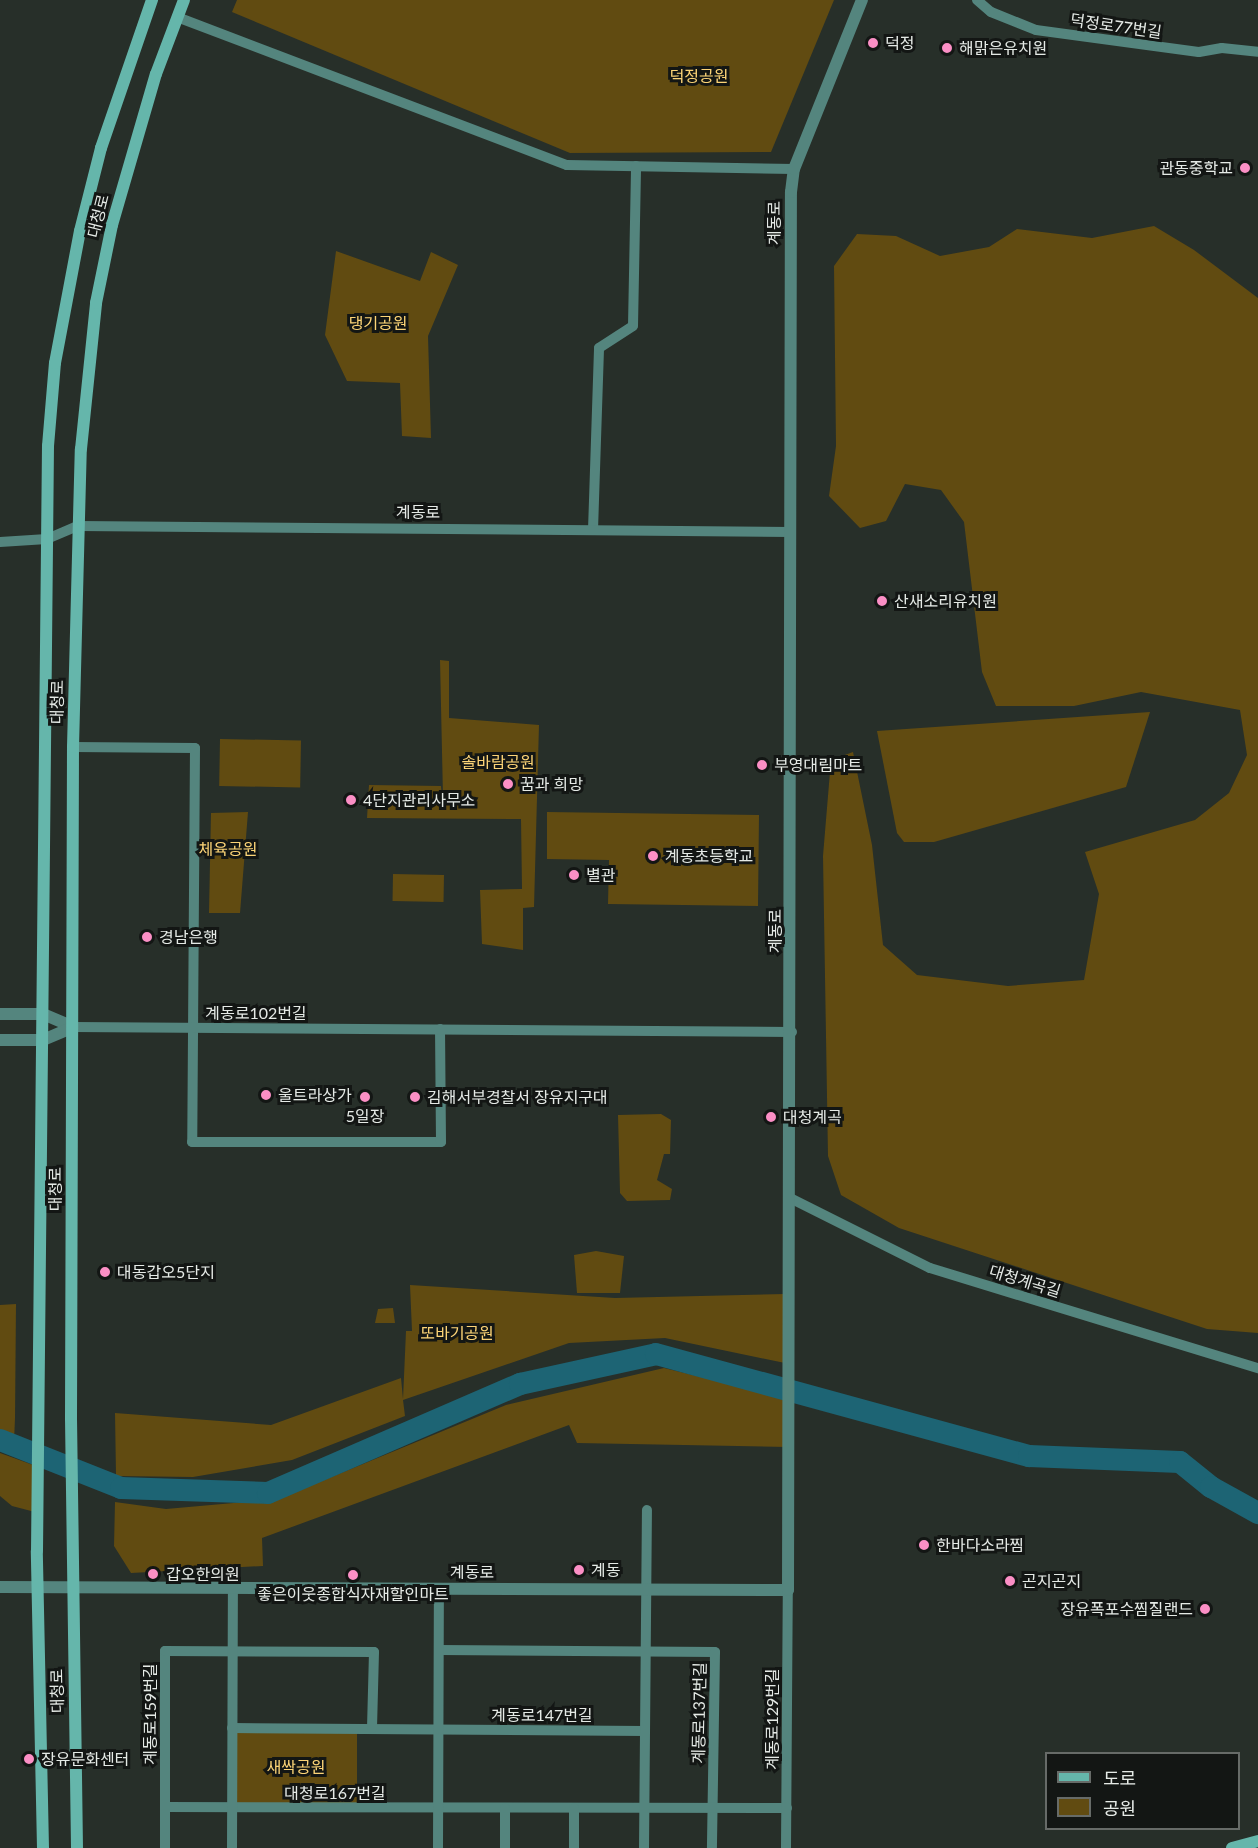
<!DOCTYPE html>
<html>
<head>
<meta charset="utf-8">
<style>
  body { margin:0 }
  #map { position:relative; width:1258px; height:1848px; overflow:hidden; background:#272f29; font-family:Lato,"Noto Sans KR",sans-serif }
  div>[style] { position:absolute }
  .green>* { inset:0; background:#614b11; transform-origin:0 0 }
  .river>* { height:22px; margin:-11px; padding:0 11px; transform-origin:11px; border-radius:11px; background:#1d6474 }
  .minor>* { height:10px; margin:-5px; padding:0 5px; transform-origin:5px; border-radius:5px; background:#54857e }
  .tertiary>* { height:12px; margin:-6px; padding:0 6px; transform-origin:6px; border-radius:6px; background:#54857e }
  .secondary>* { height:12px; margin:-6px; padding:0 6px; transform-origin:6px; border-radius:6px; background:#65b6ab }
  .dots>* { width:16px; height:16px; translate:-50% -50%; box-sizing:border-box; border:3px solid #131614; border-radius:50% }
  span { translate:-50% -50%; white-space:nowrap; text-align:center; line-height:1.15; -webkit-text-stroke:6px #131614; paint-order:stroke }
  .street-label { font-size:16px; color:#e5eae6 }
  .poi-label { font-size:16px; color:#e5eae6 }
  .left { translate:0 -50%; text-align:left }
  .right { translate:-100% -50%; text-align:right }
  .park-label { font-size:16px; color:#fcd477 }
  .legend { position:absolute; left:1045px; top:1752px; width:195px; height:78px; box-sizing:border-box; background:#131614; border:2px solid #676b68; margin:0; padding:8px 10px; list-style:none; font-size:18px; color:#e5eae6 }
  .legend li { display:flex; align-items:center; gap:12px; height:30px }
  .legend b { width:30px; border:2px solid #676b68 }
</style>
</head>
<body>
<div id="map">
  <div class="green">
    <i style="clip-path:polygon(237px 0,834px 0,771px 152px,570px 153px,232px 12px)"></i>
    <i style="clip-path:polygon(1154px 226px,1194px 250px,1258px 298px,1258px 1333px,1207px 1329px,899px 1228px,841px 1195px,828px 1156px,823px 856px,831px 760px,853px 752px,872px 845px,883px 945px,917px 975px,1008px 986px,1084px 980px,1099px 894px,1085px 852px,1195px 820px,1229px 793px,1247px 755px,1240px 710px,1141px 692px,1074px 706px,996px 706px,982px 672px,964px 522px,941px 490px,905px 484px,886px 521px,860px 528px,829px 496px,836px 446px,834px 266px,857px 234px,896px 236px,940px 256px,989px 247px,1017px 229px,1092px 238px)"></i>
    <i style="clip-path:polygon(336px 251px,420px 281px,431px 252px,458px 265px,428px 336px,431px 438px,402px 436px,400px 383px,347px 381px,325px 335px)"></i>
    <i style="clip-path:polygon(440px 660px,449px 661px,449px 718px,539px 725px,534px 907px,523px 908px,523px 950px,482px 944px,480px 890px,522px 889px,521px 819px,367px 818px,369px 785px,441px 786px,442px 797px,447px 798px,443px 797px)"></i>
    <i style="clip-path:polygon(1150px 712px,1126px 787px,934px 842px,904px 842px,897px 833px,877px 731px)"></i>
    <i style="left:220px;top:739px;width:81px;height:47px;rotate:1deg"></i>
    <i style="clip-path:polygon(248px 812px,240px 913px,209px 913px,211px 813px)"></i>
    <i style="clip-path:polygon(547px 812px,759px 815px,758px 906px,608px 904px,609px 860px,547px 859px)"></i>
    <i style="left:393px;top:874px;width:51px;height:27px;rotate:1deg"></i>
    <i style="clip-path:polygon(661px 1114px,671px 1120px,670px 1154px,664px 1154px,657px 1180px,672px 1189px,670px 1200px,627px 1201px,620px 1193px,618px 1115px)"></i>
    <i style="clip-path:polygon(596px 1251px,624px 1256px,620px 1293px,577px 1293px,574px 1255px)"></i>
    <i style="clip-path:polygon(410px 1285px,615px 1298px,785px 1294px,785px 1363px,665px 1338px,569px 1343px,403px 1400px,405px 1416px,292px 1460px,193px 1477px,116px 1476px,115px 1413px,271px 1425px,401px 1378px,403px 1399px,406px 1331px,412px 1331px)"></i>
    <i style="clip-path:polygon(16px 1304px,15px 1418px,14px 1442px,0 1434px,0 1305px)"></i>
    <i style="clip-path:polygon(393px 1308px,395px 1323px,375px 1323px,378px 1309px)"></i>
    <i style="clip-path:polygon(664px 1368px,783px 1397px,788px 1447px,577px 1443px,569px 1425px,262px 1538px,263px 1566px,131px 1573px,114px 1546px,115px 1502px,166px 1509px,278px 1499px,506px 1405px)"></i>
    <i style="clip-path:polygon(0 1453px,36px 1466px,35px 1512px,12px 1506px,0 1496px)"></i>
    <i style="left:234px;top:1731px;width:123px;height:72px"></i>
  </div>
  <div class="river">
    <i style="left:0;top:1440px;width:130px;rotate:21.6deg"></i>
    <i style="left:121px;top:1488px;width:147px;rotate:1.9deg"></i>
    <i style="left:268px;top:1493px;width:275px;rotate:-23.4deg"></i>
    <i style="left:520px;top:1384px;width:139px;rotate:-12.4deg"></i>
    <i style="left:656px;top:1354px;width:387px;rotate:15.3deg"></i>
    <i style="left:1029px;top:1456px;width:151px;rotate:2.3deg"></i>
    <i style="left:1180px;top:1462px;width:40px;rotate:39deg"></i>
    <i style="left:1211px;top:1487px;width:54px;rotate:29deg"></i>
  </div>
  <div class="minor">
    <i style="left:977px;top:0;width:18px;rotate:41deg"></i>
    <i style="left:991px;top:12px;width:48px;rotate:21.8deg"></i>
    <i style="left:1036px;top:30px;width:164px;rotate:7.7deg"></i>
    <i style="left:1199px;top:52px;width:23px;rotate:-10deg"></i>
    <i style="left:1222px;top:48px;width:36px;rotate:6deg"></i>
    <i style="left:177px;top:17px;width:417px;rotate:20.8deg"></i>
    <i style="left:567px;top:165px;width:227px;rotate:1deg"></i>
    <i style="left:593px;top:530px;width:182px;rotate:-88.1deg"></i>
    <i style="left:599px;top:348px;width:40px;rotate:-32.9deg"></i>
    <i style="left:633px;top:326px;width:160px;rotate:-88.9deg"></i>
    <i style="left:0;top:542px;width:47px;rotate:-3.7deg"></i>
    <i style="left:47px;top:539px;width:34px;rotate:-23deg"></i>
    <i style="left:78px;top:526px;width:713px;rotate:0.48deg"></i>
    <i style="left:73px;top:747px;width:122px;rotate:0.5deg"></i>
    <i style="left:195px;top:748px;width:394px;rotate:90.4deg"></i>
    <i style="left:192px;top:1142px;width:249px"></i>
    <i style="left:441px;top:1142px;width:113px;rotate:-90.5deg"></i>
    <i style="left:73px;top:1027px;width:719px;rotate:0.4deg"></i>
    <i style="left:792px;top:1199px;width:154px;rotate:26.6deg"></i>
    <i style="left:930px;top:1268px;width:343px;rotate:17deg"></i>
    <i style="left:439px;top:1650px;width:276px;rotate:0.4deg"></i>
    <i style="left:715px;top:1652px;width:196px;rotate:90.9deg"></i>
    <i style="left:232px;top:1728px;width:413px;rotate:0.4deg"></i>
    <i style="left:165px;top:1807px;width:622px;rotate:0.09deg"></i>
    <i style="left:505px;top:1808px;width:40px;rotate:90deg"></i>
    <i style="left:165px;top:1848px;width:197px;rotate:-90deg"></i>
    <i style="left:165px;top:1651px;width:209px;rotate:0.3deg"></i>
    <i style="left:374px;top:1652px;width:76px;rotate:91.5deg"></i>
    <i style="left:232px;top:1848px;width:260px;rotate:-89.8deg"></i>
    <i style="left:438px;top:1848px;width:260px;rotate:-89.8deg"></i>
    <i style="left:574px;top:1848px;width:40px;rotate:-90deg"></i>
    <i style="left:644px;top:1848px;width:338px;rotate:-89.5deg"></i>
    <i style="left:786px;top:1848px;width:258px;rotate:-89.6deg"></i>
  </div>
  <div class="tertiary">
    <i style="left:0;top:1014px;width:43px"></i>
    <i style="left:43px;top:1014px;width:33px;rotate:23deg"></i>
    <i style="left:0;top:1040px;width:43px"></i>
    <i style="left:43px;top:1040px;width:33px;rotate:-23deg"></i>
    <i style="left:0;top:1587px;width:788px;rotate:0.22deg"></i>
    <i style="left:788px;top:1590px;width:1398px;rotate:-89.88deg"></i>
    <i style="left:791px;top:192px;width:23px;rotate:-83deg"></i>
    <i style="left:794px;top:169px;width:182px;rotate:-68.1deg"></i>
  </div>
  <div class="secondary">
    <i style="left:43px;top:1848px;width:297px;rotate:-91.2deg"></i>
    <i style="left:37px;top:1551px;width:1105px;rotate:-89.43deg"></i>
    <i style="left:48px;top:446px;width:83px;rotate:-85.2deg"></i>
    <i style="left:55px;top:363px;width:134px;rotate:-79.3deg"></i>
    <i style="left:80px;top:231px;width:86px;rotate:-75.8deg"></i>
    <i style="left:101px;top:148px;width:157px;rotate:-71deg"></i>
    <i style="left:77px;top:1848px;width:429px;rotate:-90.8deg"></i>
    <i style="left:71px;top:1419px;width:672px;rotate:-89.83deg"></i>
    <i style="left:73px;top:747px;width:298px;rotate:-88.5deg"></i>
    <i style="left:81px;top:449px;width:147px;rotate:-84.1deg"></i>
    <i style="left:96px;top:303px;width:80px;rotate:-78.4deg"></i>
    <i style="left:112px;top:225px;width:157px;rotate:-73.8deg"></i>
    <i style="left:156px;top:74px;width:79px;rotate:-69.3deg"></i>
    <i style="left:1232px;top:1848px;width:27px;rotate:-15deg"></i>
  </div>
  <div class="dots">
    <i style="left:873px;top:43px;background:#fb8fc5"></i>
    <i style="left:947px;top:48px;background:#fb8fc5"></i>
    <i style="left:1245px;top:168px;background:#fb8fc5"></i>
    <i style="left:882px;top:601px;background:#fb8fc5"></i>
    <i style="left:762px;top:765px;background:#fb8fc5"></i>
    <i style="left:508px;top:784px;background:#fb8fc5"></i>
    <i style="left:351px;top:800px;background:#fb8fc5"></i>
    <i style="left:653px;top:856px;background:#fb8fc5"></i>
    <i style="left:574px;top:875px;background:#fb8fc5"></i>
    <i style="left:147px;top:937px;background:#fb8fc5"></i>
    <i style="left:266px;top:1095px;background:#fb8fc5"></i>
    <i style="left:365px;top:1097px;background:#fb8fc5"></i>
    <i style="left:415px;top:1097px;background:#fb8fc5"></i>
    <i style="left:771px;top:1117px;background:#fb8fc5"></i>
    <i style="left:105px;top:1272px;background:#fb8fc5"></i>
    <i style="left:924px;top:1545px;background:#fb8fc5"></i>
    <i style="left:579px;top:1570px;background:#fb8fc5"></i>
    <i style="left:153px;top:1574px;background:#fb8fc5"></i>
    <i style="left:353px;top:1575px;background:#fb8fc5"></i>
    <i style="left:1010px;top:1581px;background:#fb8fc5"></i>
    <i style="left:1205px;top:1609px;background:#fb8fc5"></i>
    <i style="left:29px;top:1759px;background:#fb8fc5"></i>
  </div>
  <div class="street-label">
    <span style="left:1116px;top:26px;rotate:8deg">덕정로77번길</span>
    <span style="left:98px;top:216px;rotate:-76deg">대청로</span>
    <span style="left:774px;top:223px;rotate:-90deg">계동로</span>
    <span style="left:418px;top:512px">계동로</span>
    <span style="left:57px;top:702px;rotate:-89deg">대청로</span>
    <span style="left:775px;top:931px;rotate:-90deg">계동로</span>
    <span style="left:256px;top:1013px">계동로102번길</span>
    <span style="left:55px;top:1189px;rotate:-90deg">대청로</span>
    <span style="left:1025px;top:1281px;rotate:17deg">대청계곡길</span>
    <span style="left:472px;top:1572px">계동로</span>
    <span style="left:57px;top:1691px;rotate:-91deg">대청로</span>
    <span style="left:699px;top:1713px;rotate:-89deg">계동로137번길</span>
    <span style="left:150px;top:1714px;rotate:-90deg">계동로159번길</span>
    <span style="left:542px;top:1715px">계동로147번길</span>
    <span style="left:772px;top:1719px;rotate:-90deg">계동로129번길</span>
    <span style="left:335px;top:1793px">대청로167번길</span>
  </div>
  <div class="poi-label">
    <span class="left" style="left:885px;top:43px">덕정</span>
    <span class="left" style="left:959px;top:48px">해맑은유치원</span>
    <span class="right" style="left:1233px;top:168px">관동중학교</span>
    <span class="left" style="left:894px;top:601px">산새소리유치원</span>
    <span class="left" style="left:774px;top:765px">부영대림마트</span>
    <span class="left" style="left:520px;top:784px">꿈과 희망</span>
    <span class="left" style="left:363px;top:800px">4단지관리사무소</span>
    <span class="left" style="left:665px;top:856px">계동초등학교</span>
    <span class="left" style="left:586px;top:875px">별관</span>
    <span class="left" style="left:159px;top:937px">경남은행</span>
    <span class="left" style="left:278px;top:1095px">울트라상가</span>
    <span class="left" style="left:427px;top:1097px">김해서부경찰서 장유지구대</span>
    <span style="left:365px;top:1116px">5일장</span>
    <span class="left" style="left:783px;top:1117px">대청계곡</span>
    <span class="left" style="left:117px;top:1272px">대동갑오5단지</span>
    <span class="left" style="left:936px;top:1545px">한바다소라찜</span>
    <span class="left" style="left:591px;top:1570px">계동</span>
    <span class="left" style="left:166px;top:1574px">갑오한의원</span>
    <span class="left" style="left:1022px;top:1581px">곤지곤지</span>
    <span style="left:353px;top:1594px">좋은이웃종합식자재할인마트</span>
    <span class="right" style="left:1193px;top:1609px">장유폭포수찜질랜드</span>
    <span class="left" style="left:41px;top:1759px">장유문화센터</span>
  </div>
  <div class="park-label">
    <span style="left:699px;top:76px">덕정공원</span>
    <span style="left:378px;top:323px">댕기공원</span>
    <span style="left:498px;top:762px">솔바람공원</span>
    <span style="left:228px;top:849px">체육공원</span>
    <span style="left:457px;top:1333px">또바기공원</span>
    <span style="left:296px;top:1767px">새싹공원</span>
  </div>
  <ul class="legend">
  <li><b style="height:8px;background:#65b6ab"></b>도로</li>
  <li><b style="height:16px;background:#614b11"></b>공원</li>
  </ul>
</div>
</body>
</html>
